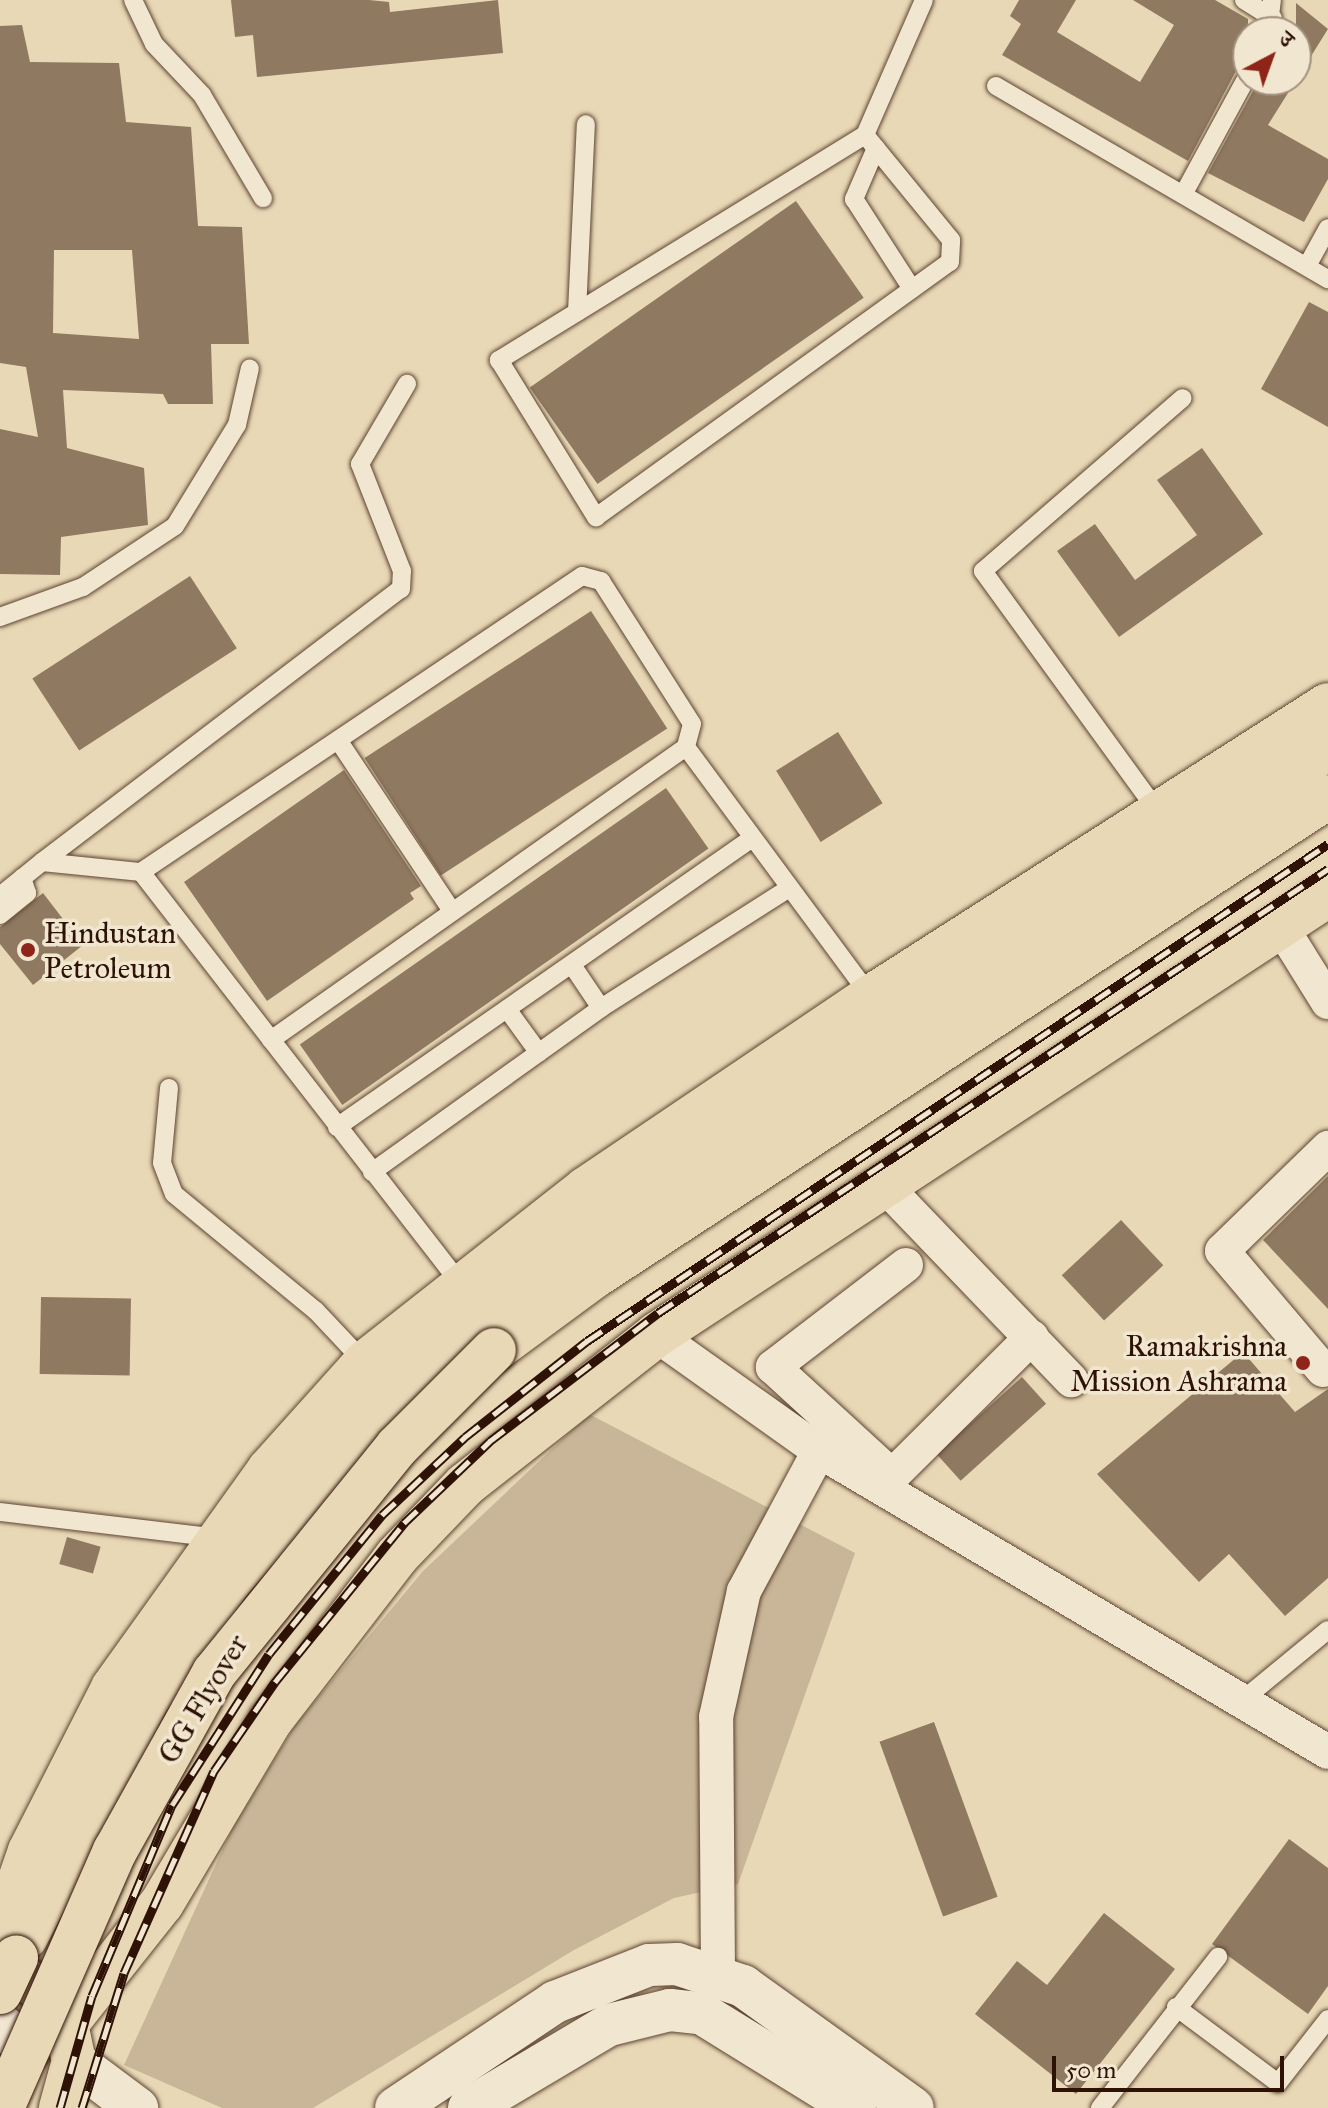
<!DOCTYPE html>
<html>
<head>
<meta charset="utf-8">
<style>
  body { margin:0 }
  #map { position:relative; width:1328px; height:2108px; overflow:hidden; background:#e9d8b6; font-family:"IM FELL Great Primer","Noto Serif Devanagari",serif }
  div>[style] { position:absolute }
  .green>* { inset:0; background:#c9b698 }
  .building>* { inset:0; background:#8f7961; transform-origin:0 0 }
  .roads { filter:drop-shadow(0 0 2px #5d4431) drop-shadow(0 0 2px #5d4431) }
  .service>* { height:18px; margin:-9px; padding:0 9px; transform-origin:9px; border-radius:9px; background:#f1e6d0 }
  .minor>* { height:34px; margin:-17px; padding:0 17px; transform-origin:17px; border-radius:17px; background:#f1e6d0 }
  .tertiary>* { height:42px; margin:-21px; padding:0 21px; transform-origin:21px; border-radius:21px; background:#f1e6d0 }
  .secondary>* { height:44px; margin:-22px; padding:0 22px; transform-origin:22px; border-radius:22px; background:#f1e6d0 }
  .primary>* { height:44px; margin:-22px; padding:0 22px; transform-origin:22px; border-radius:22px; background:#e9d8b6 }
  .rail>* { height:9px; margin-top:-4.5px; transform-origin:0; background:repeating-linear-gradient(90deg,#f1e6d0 0 18px,#2e1205 0 36px); box-sizing:border-box; border-block:2px solid #2e1205 }
  .bridges { filter:drop-shadow(0 0 2px #2e1205) drop-shadow(0 0 2px #2e1205) }
  .primary-bridge>* { height:44px; margin:-22px; padding:0 22px; transform-origin:22px; border-radius:22px; background:#e9d8b6 }
  .dots>* { width:22px; height:22px; translate:-50% -50%; box-sizing:border-box; border:4px solid #f1e6d0; border-radius:50% }
  span { translate:-50% -50%; white-space:nowrap; text-align:center; line-height:1.15; -webkit-text-stroke:7px #f1e6d0; paint-order:stroke }
  .poi-label { font-size:30px; color:#2e1205 }
  .left { translate:0 -50%; text-align:left }
  .right { translate:-100% -50%; text-align:right }
  .street-label { font-size:30px; color:#2e1205 }
  .north { position:absolute; left:1232px; top:16px; width:80px; height:80px; box-sizing:border-box; background:#f1e6d0; border:2px solid #a3917f; border-radius:50%; rotate:41deg; font-size:22px; font-weight:700; line-height:32px; text-align:center; color:#2e1205 }
  .north::after { content:''; display:block; margin:auto; width:28px; height:36px; background:#8f2418; clip-path:polygon(50% 0,100% 100%,50% 72%,0 100%) }
  .scale { position:absolute; left:1052px; top:2056px; width:232px; height:36px; box-sizing:border-box; border:4px solid #2e1205; border-top:0; padding-left:10px; font-size:24px; line-height:28px; white-space:nowrap; color:#2e1205; -webkit-text-stroke:6px #f1e6d0; paint-order:stroke }
</style>
</head>
<body>
<div id="map">
  <div class="green">
    <i style="clip-path:polygon(589px 1414px,855px 1553px,738px 1884px,674px 1898px,574px 1950px,313px 2108px,222px 2108px,124px 2065px,232px 1829px,296px 1724px,423px 1571px)"></i>
  </div>
  <div class="building">
    <i style="clip-path:polygon(231px 0,369px 0,389px 2px,390px 12px,498px 0,503px 53px,257px 77px,253px 35px,235px 37px)"></i>
    <i style="clip-path:polygon(1019px 0,1076px 0,1057px 32px,1140px 82px,1174px 25px,1133px 0,1215px 0,1248px 19px,1248px 63px,1237px 69px,1188px 161px,1002px 55px,1021px 24px,1010px 16px)"></i>
    <i style="clip-path:polygon(1296px 3px,1328px 29px,1268px 125px,1328px 159px,1328px 179px,1304px 222px,1208px 173px,1259px 80px,1296px 80px)"></i>
    <i style="clip-path:polygon(evenodd,22px 25px,30px 62px,119px 63px,126px 122px,191px 127px,198px 226px,242px 227px,249px 344px,211px 344px,213px 404px,168px 404px,163px 394px,63px 390px,67px 448px,144px 468px,148px 525px,61px 537px,60px 575px,0 574px,0 429px,38px 437px,26px 367px,0 363px,0 26px,22px 25px,54px 250px,132px 250px,139px 339px,53px 333px,54px 250px)"></i>
    <i style="left:796px;top:201px;width:118px;height:325px;rotate:55deg"></i>
    <i style="clip-path:polygon(1309px 302px,1328px 312px,1328px 427px,1261px 389px)"></i>
    <i style="clip-path:polygon(1202px 448px,1263px 534px,1119px 637px,1057px 551px,1095px 524px,1135px 580px,1197px 535px,1157px 480px)"></i>
    <i style="left:190px;top:576px;width:86px;height:188px;rotate:57deg"></i>
    <i style="left:591px;top:611px;width:140px;height:270px;rotate:57deg"></i>
    <i style="left:838px;top:732px;width:84px;height:73px;rotate:58deg"></i>
    <i style="clip-path:polygon(344px 770px,421px 886px,410px 893px,414px 899px,267px 1001px,184px 882px)"></i>
    <i style="left:666px;top:788px;width:74px;height:447px;rotate:55deg"></i>
    <i style="clip-path:polygon(43px 893px,83px 945px,33px 985px,0 944px,0 927px)"></i>
    <i style="clip-path:polygon(1328px 1176px,1328px 1309px,1263px 1240px)"></i>
    <i style="left:1121px;top:1220px;width:62px;height:81px;rotate:47deg"></i>
    <i style="left:41px;top:1297px;width:90px;height:77px;rotate:1deg"></i>
    <i style="clip-path:polygon(1243px 1352px,1295px 1412px,1328px 1389px,1328px 1578px,1285px 1616px,1229px 1554px,1199px 1582px,1097px 1474px)"></i>
    <i style="left:1022px;top:1377px;width:36px;height:115px;rotate:48deg"></i>
    <i style="left:67px;top:1537px;width:35px;height:28px;rotate:16deg"></i>
    <i style="left:934px;top:1722px;width:186px;height:58px;rotate:70deg"></i>
    <i style="clip-path:polygon(1289px 1839px,1328px 1868px,1328px 1986px,1308px 2014px,1212px 1944px)"></i>
    <i style="clip-path:polygon(1104px 1913px,1175px 1969px,1076px 2094px,975px 2014px,1017px 1961px,1047px 1985px)"></i>
  </div>
  <div class="roads">
    <div class="service">
      <i style="left:133px;top:0;width:49px;rotate:64.5deg"></i>
      <i style="left:154px;top:44px;width:70px;rotate:46.7deg"></i>
      <i style="left:202px;top:95px;width:120px;rotate:59.4deg"></i>
      <i style="left:1244px;top:0;width:34px;rotate:32deg"></i>
      <i style="left:1268px;top:32px;width:32px;rotate:-83deg"></i>
      <i style="left:996px;top:86px;width:384px;rotate:30.2deg"></i>
      <i style="left:865px;top:135px;width:430px;rotate:148.4deg"></i>
      <i style="left:499px;top:360px;width:185px;rotate:58.3deg"></i>
      <i style="left:596px;top:517px;width:436px;rotate:-35.8deg"></i>
      <i style="left:950px;top:262px;width:22px;rotate:-87deg"></i>
      <i style="left:951px;top:240px;width:136px;rotate:-129.3deg"></i>
      <i style="left:865px;top:135px;width:147px;rotate:-66.4deg"></i>
      <i style="left:876px;top:148px;width:56px;rotate:113.3deg"></i>
      <i style="left:854px;top:199px;width:107px;rotate:57.2deg"></i>
      <i style="left:1184px;top:193px;width:134px;rotate:-61.5deg"></i>
      <i style="left:1307px;top:266px;width:43px;rotate:-61.1deg"></i>
      <i style="left:577px;top:312px;width:188px;rotate:-87.3deg"></i>
      <i style="left:0;top:617px;width:88px;rotate:-19.9deg"></i>
      <i style="left:83px;top:587px;width:110px;rotate:-33.5deg"></i>
      <i style="left:175px;top:526px;width:119px;rotate:-58.5deg"></i>
      <i style="left:237px;top:425px;width:58px;rotate:-77.2deg"></i>
      <i style="left:338px;top:740px;width:206px;rotate:56.3deg"></i>
      <i style="left:686px;top:747px;width:311px;rotate:53.5deg"></i>
      <i style="left:1158px;top:812px;width:298px;rotate:-126deg"></i>
      <i style="left:983px;top:571px;width:264px;rotate:-40.9deg"></i>
      <i style="left:42px;top:862px;width:451px;rotate:-37.3deg"></i>
      <i style="left:401px;top:589px;width:18px;rotate:-87deg"></i>
      <i style="left:402px;top:571px;width:115px;rotate:-111.4deg"></i>
      <i style="left:360px;top:464px;width:93px;rotate:-59.6deg"></i>
      <i style="left:141px;top:872px;width:519px;rotate:52.2deg"></i>
      <i style="left:0;top:896px;width:54px;rotate:-39deg"></i>
      <i style="left:42px;top:862px;width:100px;rotate:5.8deg"></i>
      <i style="left:141px;top:872px;width:531px;rotate:-33.87deg"></i>
      <i style="left:582px;top:576px;width:20px;rotate:15deg"></i>
      <i style="left:601px;top:581px;width:169px;rotate:57.5deg"></i>
      <i style="left:692px;top:724px;width:24px;rotate:105deg"></i>
      <i style="left:686px;top:747px;width:508px;rotate:144.78deg"></i>
      <i style="left:0;top:915px;width:35px;rotate:-39deg"></i>
      <i style="left:27px;top:893px;width:16px;rotate:-108deg"></i>
      <i style="left:572px;top:965px;width:52px;rotate:56deg"></i>
      <i style="left:507px;top:1009px;width:54px;rotate:54deg"></i>
      <i style="left:169px;top:1088px;width:75px;rotate:95.3deg"></i>
      <i style="left:162px;top:1163px;width:33px;rotate:69deg"></i>
      <i style="left:174px;top:1194px;width:184px;rotate:39.5deg"></i>
      <i style="left:316px;top:1311px;width:71px;rotate:46.7deg"></i>
      <i style="left:337px;top:1127px;width:504px;rotate:-34.82deg"></i>
      <i style="left:372px;top:1172px;width:282px;rotate:-35.6deg"></i>
      <i style="left:601px;top:1008px;width:222px;rotate:-32.5deg"></i>
      <i style="left:0;top:1512px;width:219px;rotate:6.8deg"></i>
      <i style="left:1239px;top:1703px;width:115px;rotate:-39.4deg"></i>
      <i style="left:1176px;top:2007px;width:127px;rotate:36.7deg"></i>
      <i style="left:1278px;top:2083px;width:81px;rotate:-52deg"></i>
      <i style="left:1100px;top:2108px;width:192px;rotate:-52deg"></i>
    </div>
    <div class="minor">
      <i style="left:1280px;top:925px;width:91px;rotate:58.1deg"></i>
      <i style="left:883px;top:1184px;width:272px;rotate:46.2deg"></i>
      <i style="left:906px;top:1265px;width:168px;rotate:142.5deg"></i>
      <i style="left:773px;top:1367px;width:161px;rotate:42.5deg"></i>
      <i style="left:892px;top:1476px;width:197px;rotate:-44.8deg"></i>
      <i style="left:656px;top:1335px;width:200px;rotate:35.4deg"></i>
      <i style="left:819px;top:1451px;width:591px;rotate:30.6deg"></i>
      <i style="left:1323px;top:1370px;width:156px;rotate:-130.3deg"></i>
      <i style="left:1222px;top:1251px;width:148px;rotate:-44.2deg"></i>
      <i style="left:718px;top:1975px;width:258px;rotate:-90.4deg"></i>
      <i style="left:716px;top:1717px;width:129px;rotate:-77.5deg"></i>
      <i style="left:744px;top:1591px;width:159px;rotate:-61.8deg"></i>
    </div>
    <div class="tertiary">
      <i style="left:74px;top:2061px;width:79px;rotate:36.7deg"></i>
      <i style="left:396px;top:2108px;width:191px;rotate:-33.7deg"></i>
      <i style="left:555px;top:2002px;width:101px;rotate:-21.5deg"></i>
      <i style="left:649px;top:1965px;width:28px;rotate:-2deg"></i>
      <i style="left:677px;top:1964px;width:70px;rotate:18.4deg"></i>
      <i style="left:743px;top:1986px;width:209px;rotate:35.7deg"></i>
      <i style="left:469px;top:2108px;width:163px;rotate:-30.7deg"></i>
      <i style="left:609px;top:2025px;width:63px;rotate:-13.8deg"></i>
      <i style="left:670px;top:2010px;width:31px;rotate:6deg"></i>
      <i style="left:701px;top:2013px;width:181px;rotate:31.7deg"></i>
    </div>
    <div class="secondary">
      <i style="left:0;top:2025px;width:37px;rotate:38deg"></i>
    </div>
    <div class="primary">
      <i style="left:494px;top:1350px;width:123px;rotate:-36.4deg"></i>
      <i style="left:593px;top:1277px;width:878px;rotate:-33.15deg"></i>
      <i style="left:0;top:1937px;width:91px;rotate:-70.8deg"></i>
      <i style="left:30px;top:1851px;width:183px;rotate:-63deg"></i>
      <i style="left:113px;top:1688px;width:268px;rotate:-54.4deg"></i>
      <i style="left:269px;top:1470px;width:144px;rotate:-48.1deg"></i>
      <i style="left:365px;top:1363px;width:281px;rotate:-38.2deg"></i>
      <i style="left:586px;top:1189px;width:344px;rotate:-34deg"></i>
      <i style="left:871px;top:997px;width:542px;rotate:-32.58deg"></i>
      <i style="left:26px;top:1937px;width:264px;rotate:-62.9deg"></i>
      <i style="left:146px;top:1702px;width:146px;rotate:-55.3deg"></i>
      <i style="left:229px;top:1582px;width:242px;rotate:-49.2deg"></i>
      <i style="left:387px;top:1399px;width:77px;rotate:-42.4deg"></i>
      <i style="left:444px;top:1347px;width:234px;rotate:-37.4deg"></i>
      <i style="left:630px;top:1205px;width:834px;rotate:-33.21deg"></i>
      <i style="left:0;top:1964px;width:63px;rotate:31.4deg"></i>
      <i style="left:54px;top:1997px;width:30px;rotate:66deg"></i>
      <i style="left:66px;top:2024px;width:38px;rotate:78deg"></i>
      <i style="left:74px;top:2061px;width:49px;rotate:105.5deg"></i>
      <i style="left:66px;top:2024px;width:154px;rotate:-51.6deg"></i>
      <i style="left:162px;top:1903px;width:212px;rotate:-59.3deg"></i>
      <i style="left:270px;top:1721px;width:208px;rotate:-52.4deg"></i>
      <i style="left:397px;top:1556px;width:98px;rotate:-46.2deg"></i>
      <i style="left:465px;top:1485px;width:243px;rotate:-38.1deg"></i>
      <i style="left:656px;top:1335px;width:803px;rotate:-33.22deg"></i>
    </div>
  </div>
  <div class="rail">
    <i style="left:60px;top:2108px;width:116px;rotate:-74.1deg"></i>
    <i style="left:92px;top:1996px;width:207px;rotate:-67.3deg"></i>
    <i style="left:172px;top:1805px;width:179px;rotate:-57.3deg"></i>
    <i style="left:269px;top:1654px;width:179px;rotate:-50.9deg"></i>
    <i style="left:382px;top:1515px;width:114px;rotate:-43.2deg"></i>
    <i style="left:465px;top:1437px;width:155px;rotate:-38.2deg"></i>
    <i style="left:587px;top:1341px;width:892px;rotate:-33.85deg"></i>
    <i style="left:82px;top:2108px;width:141px;rotate:-72.7deg"></i>
    <i style="left:124px;top:1973px;width:221px;rotate:-66deg"></i>
    <i style="left:214px;top:1771px;width:108px;rotate:-55.6deg"></i>
    <i style="left:275px;top:1682px;width:205px;rotate:-50.9deg"></i>
    <i style="left:404px;top:1523px;width:119px;rotate:-43.6deg"></i>
    <i style="left:490px;top:1441px;width:211px;rotate:-37.3deg"></i>
    <i style="left:658px;top:1313px;width:804px;rotate:-33.53deg"></i>
  </div>
  <div class="bridges">
    <div class="primary-bridge">
      <i style="left:0;top:1992px;width:38px;rotate:-65deg"></i>
      <i style="left:2px;top:2108px;width:281px;rotate:-66.3deg"></i>
      <i style="left:115px;top:1851px;width:204px;rotate:-60.9deg"></i>
      <i style="left:214px;top:1673px;width:291px;rotate:-51deg"></i>
      <i style="left:397px;top:1447px;width:137px;rotate:-45deg"></i>
    </div>
  </div>
  <div class="dots">
    <i style="left:28px;top:950px;background:#8f2418"></i>
    <i style="left:1303px;top:1363px;background:#8f2418"></i>
  </div>
  <div class="poi-label">
    <span class="left" style="left:44px;top:950px">Hindustan<br>Petroleum</span>
    <span class="right" style="left:1287px;top:1363px">Ramakrishna<br>Mission Ashrama</span>
  </div>
  <div class="street-label">
    <span style="left:203px;top:1699px;rotate:-59deg">GG Flyover</span>
  </div>
  <div class="north">उ</div>
  <div class="scale">50 m</div>
</div>
</body>
</html>
